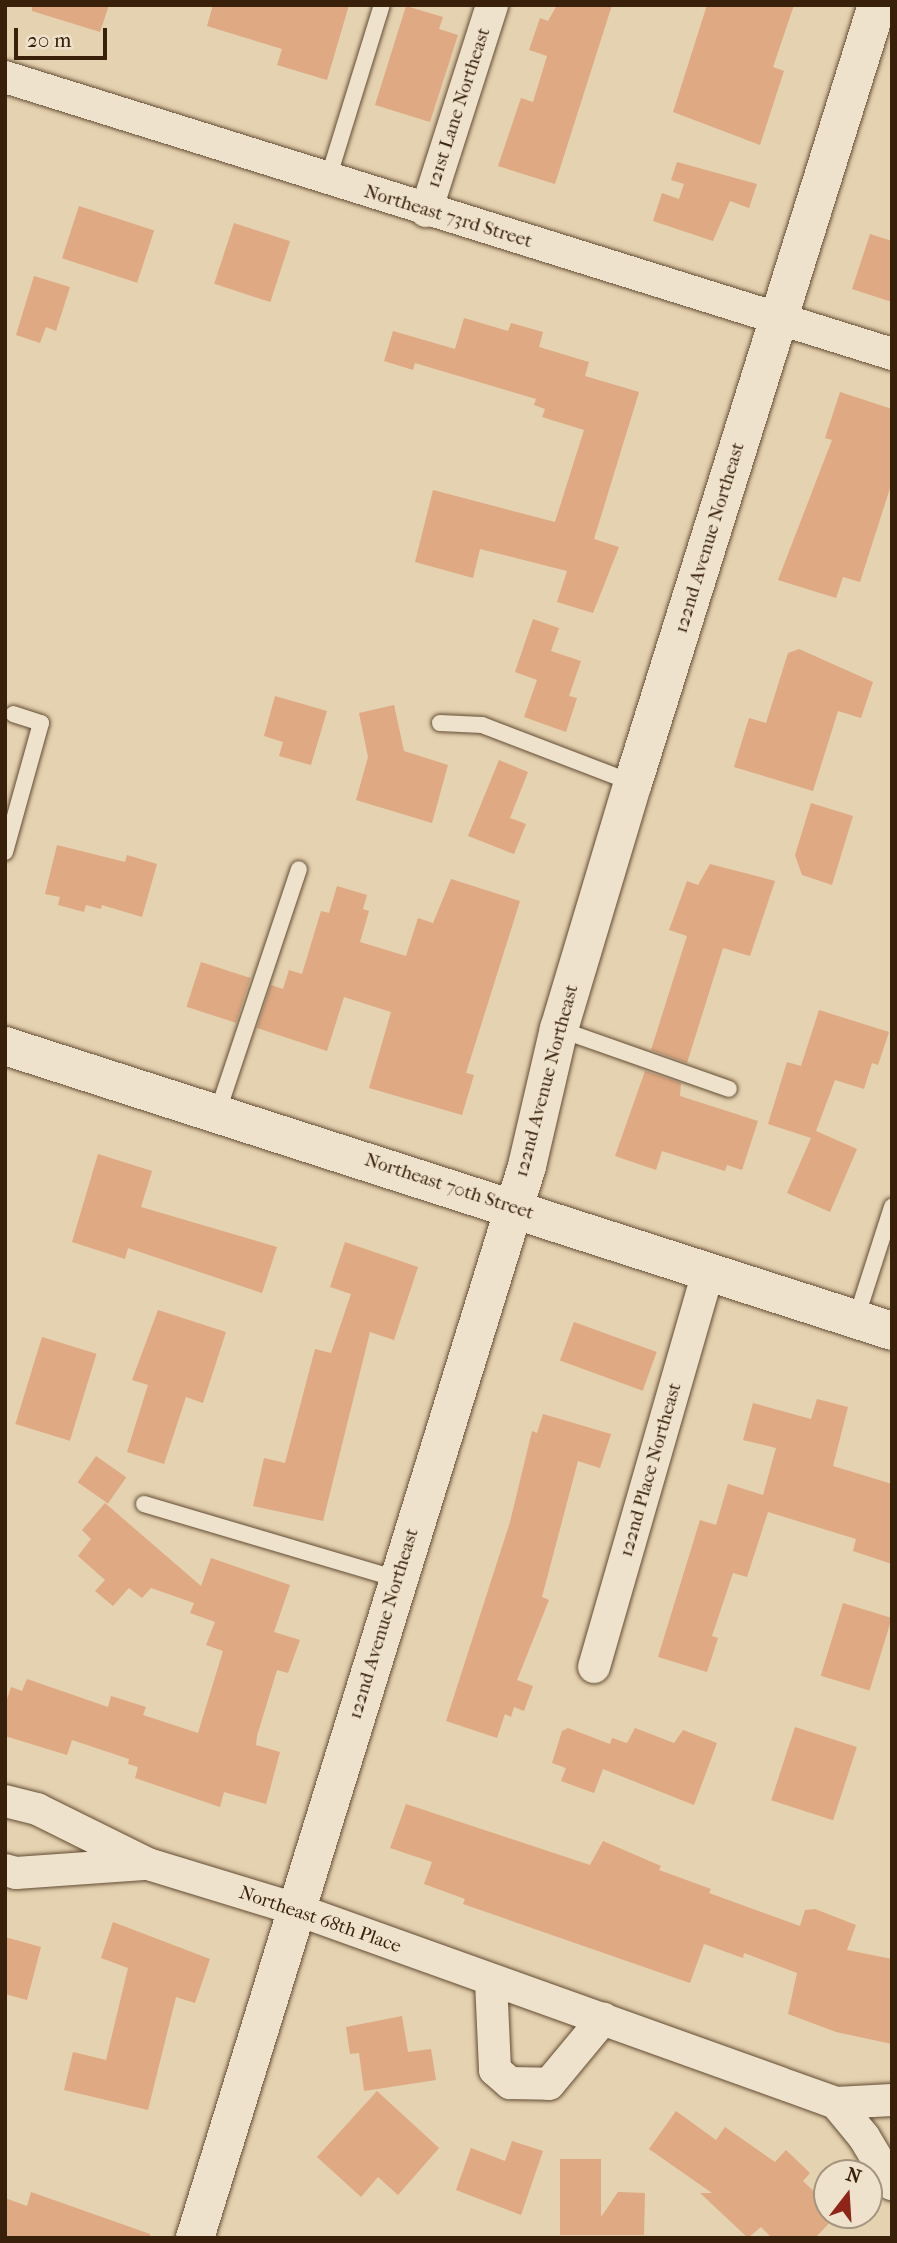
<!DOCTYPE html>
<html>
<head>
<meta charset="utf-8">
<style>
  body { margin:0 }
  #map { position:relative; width:897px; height:2243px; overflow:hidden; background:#e5d2b0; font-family:"IM FELL French Canon",serif }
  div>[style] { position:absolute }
  .building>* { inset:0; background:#dea983; transform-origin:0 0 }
  .roads { filter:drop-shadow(0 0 2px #634c34) drop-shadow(0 0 2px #634c34) }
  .service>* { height:16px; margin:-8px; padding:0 8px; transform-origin:8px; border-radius:8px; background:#eee2cc }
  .minor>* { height:32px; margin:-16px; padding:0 16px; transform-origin:16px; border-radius:16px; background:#eee2cc }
  .tertiary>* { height:38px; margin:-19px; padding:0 19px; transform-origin:19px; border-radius:19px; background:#eee2cc }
  .secondary>* { height:38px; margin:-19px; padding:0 19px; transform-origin:19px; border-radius:19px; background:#eee2cc }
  span { translate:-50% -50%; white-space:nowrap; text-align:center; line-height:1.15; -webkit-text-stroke:7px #eee2cc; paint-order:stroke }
  .street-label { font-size:19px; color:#38200a }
  .frame { position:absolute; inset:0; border:7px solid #38200a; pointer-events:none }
  .north { position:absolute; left:813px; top:2159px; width:70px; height:70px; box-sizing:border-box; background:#eee2cc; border:2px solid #a5947e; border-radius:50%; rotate:17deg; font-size:19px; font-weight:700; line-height:28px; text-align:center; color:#38200a }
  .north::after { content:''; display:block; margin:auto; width:24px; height:32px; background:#8f2418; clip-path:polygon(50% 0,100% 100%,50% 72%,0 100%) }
  .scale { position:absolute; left:14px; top:28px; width:93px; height:32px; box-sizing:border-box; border:4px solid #38200a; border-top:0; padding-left:9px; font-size:21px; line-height:24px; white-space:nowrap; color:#38200a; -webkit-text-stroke:5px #eee2cc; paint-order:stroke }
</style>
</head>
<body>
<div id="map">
  <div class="building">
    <i style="clip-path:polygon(32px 5px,109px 5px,100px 32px,32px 11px)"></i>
    <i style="clip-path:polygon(213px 5px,349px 5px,327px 80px,277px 65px,282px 49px,207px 26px)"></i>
    <i style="clip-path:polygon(557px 5px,612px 5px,555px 184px,498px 166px,521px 98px,533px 102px,547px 56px,529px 50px,540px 18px,548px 21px)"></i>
    <i style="clip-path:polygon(707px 5px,794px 5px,773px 67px,784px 71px,760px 145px,673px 112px)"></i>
    <i style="clip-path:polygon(406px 6px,443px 17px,439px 29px,458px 35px,430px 122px,375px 105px)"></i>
    <i style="clip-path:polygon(677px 162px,757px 184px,749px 208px,730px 201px,713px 241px,653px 221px,662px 193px,679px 199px,684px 184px,671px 180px)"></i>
    <i style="left:79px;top:206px;width:79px;height:55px;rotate:18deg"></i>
    <i style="left:234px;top:223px;width:59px;height:64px;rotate:18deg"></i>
    <i style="clip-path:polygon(870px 234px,892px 241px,892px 302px,852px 289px)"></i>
    <i style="clip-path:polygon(34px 276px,70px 287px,56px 331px,46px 327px,40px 343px,16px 335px)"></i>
    <i style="clip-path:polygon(464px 318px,508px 331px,511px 323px,543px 332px,539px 347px,589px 362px,585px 376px,639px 392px,594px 539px,619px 547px,593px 613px,557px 602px,567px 571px,480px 549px,473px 578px,415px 562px,433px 490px,555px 522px,584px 430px,542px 417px,545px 409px,534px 405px,536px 399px,415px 363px,413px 370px,384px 361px,393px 331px,455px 349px)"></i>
    <i style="clip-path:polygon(840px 392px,892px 409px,892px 482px,860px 582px,843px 577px,836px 598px,778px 580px,832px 440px,825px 438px)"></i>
    <i style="clip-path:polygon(533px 619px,559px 628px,551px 651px,581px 661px,569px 696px,577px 698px,566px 732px,524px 717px,537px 680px,515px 672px)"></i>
    <i style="clip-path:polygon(799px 649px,873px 682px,861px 718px,838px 711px,813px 791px,734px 767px,749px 718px,766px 723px,788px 653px)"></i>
    <i style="clip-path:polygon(275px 696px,327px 711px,311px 765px,279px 756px,283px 742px,264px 736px)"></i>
    <i style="clip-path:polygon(394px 705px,404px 751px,448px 765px,432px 823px,356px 800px,368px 757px,359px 713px)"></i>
    <i style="clip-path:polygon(499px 760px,528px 772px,510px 818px,526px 824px,514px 854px,468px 836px)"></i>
    <i style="clip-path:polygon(811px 803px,853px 816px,832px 885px,802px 875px,795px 855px)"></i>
    <i style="clip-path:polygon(57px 845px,125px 862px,127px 855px,157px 864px,142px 917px,102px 905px,101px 909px,86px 905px,84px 912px,58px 905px,60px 897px,45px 894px)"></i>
    <i style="clip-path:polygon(710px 864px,775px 881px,750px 956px,723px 948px,687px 1063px,651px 1050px,687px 936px,669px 930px,687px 881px,698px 885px)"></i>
    <i style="clip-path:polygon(451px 879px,520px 901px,466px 1073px,474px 1075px,462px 1115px,369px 1088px,391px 1012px,344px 997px,327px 1051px,257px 1028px,271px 985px,283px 989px,289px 970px,302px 974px,321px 911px,329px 913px,337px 886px,367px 895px,363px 909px,369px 911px,360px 942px,406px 956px,418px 918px,433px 923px)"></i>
    <i style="left:201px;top:962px;width:52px;height:47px;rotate:18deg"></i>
    <i style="clip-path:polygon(819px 1010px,889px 1032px,878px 1065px,872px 1063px,864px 1089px,835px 1080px,816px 1131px,857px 1149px,830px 1212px,787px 1193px,811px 1138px,768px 1124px,787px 1062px,801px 1066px)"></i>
    <i style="clip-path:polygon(645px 1071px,681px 1083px,680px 1096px,758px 1121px,742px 1170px,727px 1165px,725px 1171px,662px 1151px,656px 1170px,615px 1156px)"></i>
    <i style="clip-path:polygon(98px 1154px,152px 1171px,141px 1207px,277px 1247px,262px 1293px,128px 1248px,125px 1259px,72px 1242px)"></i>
    <i style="clip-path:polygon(345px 1242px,418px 1267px,394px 1340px,370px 1332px,323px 1521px,253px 1506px,264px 1458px,285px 1463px,315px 1349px,331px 1353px,351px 1294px,330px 1287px)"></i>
    <i style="clip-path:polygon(158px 1310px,226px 1332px,203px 1403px,186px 1397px,164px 1464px,127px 1452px,148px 1385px,132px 1380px)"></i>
    <i style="left:574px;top:1322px;width:88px;height:41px;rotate:20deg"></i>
    <i style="left:42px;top:1337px;width:57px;height:91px;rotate:17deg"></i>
    <i style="clip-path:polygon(817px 1399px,848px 1407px,833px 1466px,892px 1484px,892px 1564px,853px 1551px,856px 1539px,768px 1512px,747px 1577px,733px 1573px,712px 1636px,718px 1638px,707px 1672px,658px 1657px,700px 1520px,716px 1525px,728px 1484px,763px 1495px,776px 1448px,743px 1440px,753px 1403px,811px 1419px)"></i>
    <i style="clip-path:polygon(543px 1414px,611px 1434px,600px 1468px,578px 1461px,542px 1597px,549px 1600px,517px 1680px,533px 1686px,524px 1711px,514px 1707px,511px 1717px,505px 1714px,497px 1738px,446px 1721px,510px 1522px,532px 1431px,537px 1433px)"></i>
    <i style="left:96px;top:1456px;width:37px;height:32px;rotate:35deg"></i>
    <i style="clip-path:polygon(105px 1503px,201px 1586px,211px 1558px,290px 1585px,274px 1632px,300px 1640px,288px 1673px,277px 1670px,257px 1736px,256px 1745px,280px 1752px,266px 1804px,224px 1792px,220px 1807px,135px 1778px,138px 1767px,128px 1764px,129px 1759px,72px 1740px,67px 1755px,5px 1736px,5px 1705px,11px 1687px,22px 1691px,27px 1679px,108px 1707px,111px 1696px,146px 1707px,143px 1715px,198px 1733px,223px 1651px,206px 1645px,215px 1622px,190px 1613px,194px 1603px,151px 1588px,142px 1598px,129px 1588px,113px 1606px,95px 1591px,105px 1580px,78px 1556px,91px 1539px,82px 1530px)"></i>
    <i style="left:843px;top:1603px;width:51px;height:76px;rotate:17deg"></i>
    <i style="left:795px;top:1727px;width:65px;height:77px;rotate:18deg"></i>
    <i style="clip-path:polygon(568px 1728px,610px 1744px,612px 1738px,627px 1743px,635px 1728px,674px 1743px,683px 1730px,717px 1743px,694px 1805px,603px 1769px,594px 1793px,561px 1781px,566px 1768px,552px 1763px,562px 1731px)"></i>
    <i style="clip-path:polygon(406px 1804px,590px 1865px,603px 1841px,661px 1866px,659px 1870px,711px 1889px,709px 1893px,800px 1926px,805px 1910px,815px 1909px,856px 1925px,847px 1950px,892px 1959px,892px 2044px,836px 2032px,788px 2014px,797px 1973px,744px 1953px,743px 1958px,704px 1944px,690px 1983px,463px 1904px,465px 1899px,424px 1884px,432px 1862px,390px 1848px)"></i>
    <i style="clip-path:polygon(113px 1922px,210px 1959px,195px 2003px,176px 1997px,148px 2110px,64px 2090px,73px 2052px,106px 2060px,128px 1968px,101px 1958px)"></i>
    <i style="clip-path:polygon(5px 1937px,41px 1947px,27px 2000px,5px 1994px)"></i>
    <i style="clip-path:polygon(402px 2016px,408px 2052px,431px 2049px,436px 2080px,364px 2091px,359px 2053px,350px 2054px,346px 2027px)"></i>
    <i style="clip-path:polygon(377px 2091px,439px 2148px,398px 2195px,378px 2177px,361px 2197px,317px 2157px)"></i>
    <i style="clip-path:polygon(676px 2111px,716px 2140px,725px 2127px,775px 2162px,786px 2150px,810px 2173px,803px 2181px,827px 2204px,827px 2215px,837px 2215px,815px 2238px,772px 2238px,761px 2227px,748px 2238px,700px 2193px,712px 2193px,649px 2149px)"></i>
    <i style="clip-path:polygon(512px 2141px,543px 2151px,521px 2215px,456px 2190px,471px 2148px,505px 2161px)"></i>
    <i style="clip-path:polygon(560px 2159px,601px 2159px,601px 2217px,618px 2192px,645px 2193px,644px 2235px,560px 2235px)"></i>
    <i style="clip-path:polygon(31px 2192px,150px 2234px,150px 2238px,5px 2238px,5px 2198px,27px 2206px)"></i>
  </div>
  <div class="roads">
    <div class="service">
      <i style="left:328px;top:179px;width:182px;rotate:-72.8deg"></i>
      <i style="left:440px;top:723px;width:42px;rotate:2.7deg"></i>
      <i style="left:482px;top:725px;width:162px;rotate:21deg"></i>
      <i style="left:5px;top:852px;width:134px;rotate:-74.4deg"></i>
      <i style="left:41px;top:723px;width:29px;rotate:-162deg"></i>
      <i style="left:559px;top:1029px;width:180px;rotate:19.4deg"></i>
      <i style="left:217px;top:1114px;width:258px;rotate:-71.5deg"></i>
      <i style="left:856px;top:1319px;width:118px;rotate:-72.2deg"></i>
      <i style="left:144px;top:1504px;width:264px;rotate:16.5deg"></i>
    </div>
    <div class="minor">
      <i style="left:5px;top:77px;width:929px;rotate:17.34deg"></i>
      <i style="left:426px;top:211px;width:216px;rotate:-72.2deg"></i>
      <i style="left:594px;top:1667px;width:411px;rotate:-73.9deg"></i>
      <i style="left:5px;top:1801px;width:33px;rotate:14deg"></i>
      <i style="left:37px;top:1809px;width:124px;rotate:26.4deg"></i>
      <i style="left:148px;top:1864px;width:157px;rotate:17deg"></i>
      <i style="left:298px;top:1910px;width:572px;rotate:19.73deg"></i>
      <i style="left:836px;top:2103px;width:56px;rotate:-3.1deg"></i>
      <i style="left:5px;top:1870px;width:11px;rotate:15deg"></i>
      <i style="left:16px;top:1873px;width:128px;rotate:-4deg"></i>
      <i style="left:491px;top:1981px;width:89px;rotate:87.4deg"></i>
      <i style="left:495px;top:2070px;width:20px;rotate:41deg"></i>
      <i style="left:510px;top:2083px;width:39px;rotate:1deg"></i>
      <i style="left:549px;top:2084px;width:85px;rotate:-50.3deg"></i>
      <i style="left:836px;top:2103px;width:44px;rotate:50.5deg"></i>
      <i style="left:864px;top:2137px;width:55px;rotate:59.2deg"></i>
    </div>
    <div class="tertiary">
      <i style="left:195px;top:2238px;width:1122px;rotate:-72.79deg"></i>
      <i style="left:527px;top:1166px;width:141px;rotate:-76.9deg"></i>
      <i style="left:559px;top:1029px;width:257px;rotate:-73.3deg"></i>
      <i style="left:633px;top:783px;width:815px;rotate:-72.59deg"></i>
    </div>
    <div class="secondary">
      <i style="left:5px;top:1046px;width:932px;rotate:17.81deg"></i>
    </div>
  </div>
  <div class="street-label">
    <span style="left:459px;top:108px;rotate:-72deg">121st Lane Northeast</span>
    <span style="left:448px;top:217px;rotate:17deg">Northeast 73rd Street</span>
    <span style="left:710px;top:538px;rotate:-73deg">122nd Avenue Northeast</span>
    <span style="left:547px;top:1081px;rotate:-75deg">122nd Avenue Northeast</span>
    <span style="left:449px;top:1187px;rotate:18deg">Northeast 70th Street</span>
    <span style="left:651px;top:1470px;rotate:-74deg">122nd Place Northeast</span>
    <span style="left:384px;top:1624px;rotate:-73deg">122nd Avenue Northeast</span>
    <span style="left:320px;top:1920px;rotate:19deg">Northeast 68th Place</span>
  </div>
  <div class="frame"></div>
  <div class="north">N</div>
  <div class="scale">20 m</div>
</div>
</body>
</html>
